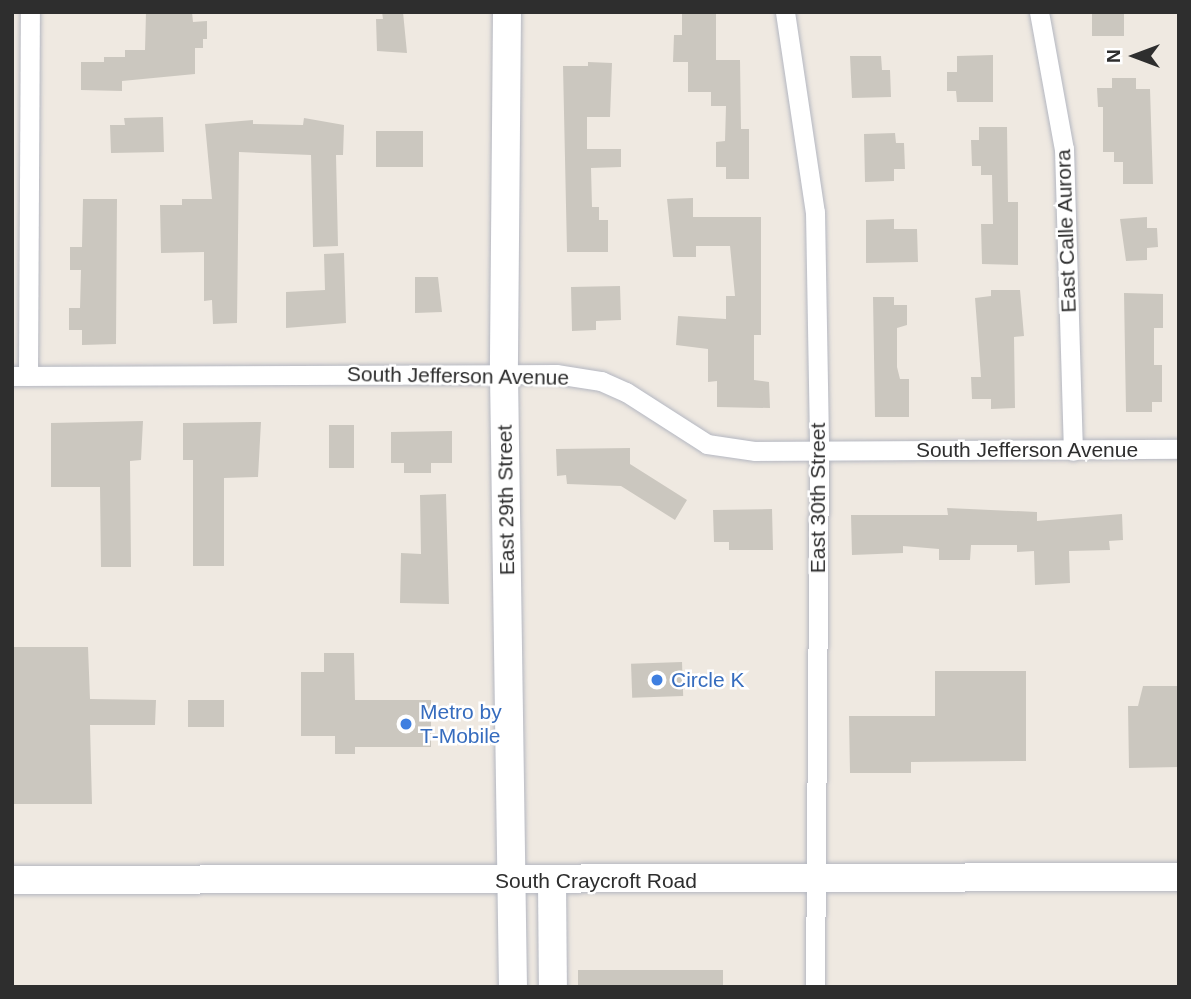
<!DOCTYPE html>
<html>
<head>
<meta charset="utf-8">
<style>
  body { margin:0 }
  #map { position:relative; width:1191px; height:999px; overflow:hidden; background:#efe9e1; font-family:Arial,sans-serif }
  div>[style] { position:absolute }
  .building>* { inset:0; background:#cbc7bf; transform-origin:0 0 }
  .roads { filter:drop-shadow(0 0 2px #b4b7c1) drop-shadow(0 0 2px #b4b7c1) }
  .street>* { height:19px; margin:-9.5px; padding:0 9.5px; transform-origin:9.5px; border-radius:9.5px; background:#fff }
  .secondary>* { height:28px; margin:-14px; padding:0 14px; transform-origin:14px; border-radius:14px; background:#fff }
  .dots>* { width:19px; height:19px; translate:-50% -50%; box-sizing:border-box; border:4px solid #fff; border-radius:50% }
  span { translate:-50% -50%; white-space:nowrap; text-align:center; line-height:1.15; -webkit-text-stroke:5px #fff; paint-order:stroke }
  .street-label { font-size:21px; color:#2e2e2e }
  .shop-label { font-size:21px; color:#366cbe }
  .left { translate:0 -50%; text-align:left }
  .frame { position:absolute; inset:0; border:14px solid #2e2e2e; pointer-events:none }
  .north { position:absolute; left:1100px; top:21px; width:70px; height:70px; -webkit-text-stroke:5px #fff; paint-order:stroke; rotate:270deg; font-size:19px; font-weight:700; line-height:28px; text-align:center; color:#2e2e2e }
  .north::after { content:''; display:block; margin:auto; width:24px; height:32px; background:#2e2e2e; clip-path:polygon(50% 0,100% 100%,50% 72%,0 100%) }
</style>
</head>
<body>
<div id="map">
  <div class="building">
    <i style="clip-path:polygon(146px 12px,192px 12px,193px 22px,207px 21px,207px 39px,203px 39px,203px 48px,195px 48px,195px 74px,122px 81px,122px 91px,81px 90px,81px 62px,104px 62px,104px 57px,125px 57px,125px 50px,145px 50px)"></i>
    <i style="clip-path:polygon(382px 12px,403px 12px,407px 53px,377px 51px,376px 19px,383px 19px)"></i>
    <i style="clip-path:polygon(682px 12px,716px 12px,716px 60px,740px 60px,741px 129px,749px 129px,749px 179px,726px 179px,726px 167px,716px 167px,716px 142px,725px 141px,726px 106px,711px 106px,711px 92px,688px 92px,688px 62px,673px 62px,674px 35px,682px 35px)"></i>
    <i style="left:1092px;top:12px;width:32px;height:24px"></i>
    <i style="clip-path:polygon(993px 55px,993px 102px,957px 102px,956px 91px,947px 91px,947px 72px,957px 72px,957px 56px)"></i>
    <i style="clip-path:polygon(850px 56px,881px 56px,882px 70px,890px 70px,891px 97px,852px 98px)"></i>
    <i style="clip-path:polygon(588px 62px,612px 63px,610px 117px,587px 117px,587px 149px,621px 149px,621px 167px,591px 168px,592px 207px,599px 207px,599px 220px,608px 220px,608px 252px,567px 252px,563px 66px,588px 66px)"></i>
    <i style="clip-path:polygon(1112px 78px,1136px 78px,1136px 89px,1150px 89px,1153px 184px,1123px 184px,1123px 162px,1114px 162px,1114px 152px,1103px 152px,1103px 107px,1098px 107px,1097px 88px,1112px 88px)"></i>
    <i style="clip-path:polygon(163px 117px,164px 152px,111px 153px,110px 125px,125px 125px,124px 118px)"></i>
    <i style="clip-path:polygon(304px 118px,344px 125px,343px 155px,336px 155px,338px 246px,313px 247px,311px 155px,239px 152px,237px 323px,213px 324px,212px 300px,204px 301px,204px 252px,161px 253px,160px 205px,182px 205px,182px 199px,212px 199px,205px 124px,253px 120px,253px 124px,303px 125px)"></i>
    <i style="clip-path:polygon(979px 127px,1007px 127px,1008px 202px,1018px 202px,1018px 265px,982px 264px,981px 224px,993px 224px,992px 175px,981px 175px,981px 166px,972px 166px,971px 140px,979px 140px)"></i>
    <i style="left:376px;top:131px;width:47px;height:36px"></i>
    <i style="clip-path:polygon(895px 133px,896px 143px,904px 143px,905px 169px,894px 169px,894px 181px,865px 182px,864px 134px)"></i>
    <i style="clip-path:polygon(693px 198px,693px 217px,761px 217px,761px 335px,754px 335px,754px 380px,769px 382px,770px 408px,717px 407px,717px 381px,708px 382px,708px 349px,676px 345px,678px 316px,726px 319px,726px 296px,735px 296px,730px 246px,696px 246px,696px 257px,673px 257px,667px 199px)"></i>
    <i style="clip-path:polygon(83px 199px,117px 199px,116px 344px,82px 345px,82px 330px,69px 330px,69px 308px,80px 308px,81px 270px,70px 270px,70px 247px,82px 247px)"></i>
    <i style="clip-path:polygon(1147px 217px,1147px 228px,1157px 228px,1158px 247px,1147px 248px,1147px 260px,1126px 261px,1120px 219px)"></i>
    <i style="clip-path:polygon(894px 219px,894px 229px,917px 229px,918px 262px,866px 263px,866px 220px)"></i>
    <i style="clip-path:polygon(344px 253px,346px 323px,286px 328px,286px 292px,325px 290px,324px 254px)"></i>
    <i style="clip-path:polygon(415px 277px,438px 277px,442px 312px,415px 313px)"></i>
    <i style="clip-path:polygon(620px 286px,621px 320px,596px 321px,596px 330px,572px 331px,571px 287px)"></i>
    <i style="clip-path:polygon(991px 290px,1020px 290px,1024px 336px,1014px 337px,1015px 408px,991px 409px,991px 399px,972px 399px,971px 377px,981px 377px,975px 298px,991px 296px)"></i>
    <i style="clip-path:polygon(1124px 293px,1163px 294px,1163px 328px,1154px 328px,1154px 365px,1162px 365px,1162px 402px,1152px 402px,1152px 412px,1126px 412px)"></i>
    <i style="clip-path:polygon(873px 297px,894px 297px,894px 305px,907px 305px,907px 325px,897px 328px,897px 367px,900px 379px,909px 379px,909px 417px,875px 417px)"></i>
    <i style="clip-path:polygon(143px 421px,141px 460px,130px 461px,131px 567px,101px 567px,100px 487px,51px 487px,51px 423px)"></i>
    <i style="clip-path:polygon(261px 422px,258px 477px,224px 478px,224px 566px,193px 566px,193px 460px,183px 460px,183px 423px)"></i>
    <i style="left:329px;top:425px;width:25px;height:43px"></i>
    <i style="clip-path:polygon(452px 431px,452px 463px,431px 463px,431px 473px,404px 473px,404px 463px,391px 463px,391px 432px)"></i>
    <i style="clip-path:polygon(630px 448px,630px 464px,687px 500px,675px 520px,621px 486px,567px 484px,566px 475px,557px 476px,556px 449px)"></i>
    <i style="clip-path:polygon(446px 494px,449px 604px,400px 603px,401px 553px,421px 554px,420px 495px)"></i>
    <i style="clip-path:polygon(947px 508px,1037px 512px,1037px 521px,1122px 514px,1123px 540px,1109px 541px,1110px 550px,1069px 551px,1070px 583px,1035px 585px,1034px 551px,1017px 552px,1017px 545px,971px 545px,970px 560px,939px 560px,939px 549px,903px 546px,903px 553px,852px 555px,851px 515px,948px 515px)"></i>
    <i style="clip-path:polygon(772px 509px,773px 550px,729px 550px,729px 542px,714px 542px,713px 510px)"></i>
    <i style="clip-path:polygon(12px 647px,88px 647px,90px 699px,156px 700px,155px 725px,90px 725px,92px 804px,12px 804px)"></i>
    <i style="clip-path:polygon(324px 653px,354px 653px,355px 700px,431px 700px,431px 747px,355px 747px,355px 754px,335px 754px,335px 736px,301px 736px,301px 672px,324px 672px)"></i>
    <i style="left:682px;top:662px;width:34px;height:51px;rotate:88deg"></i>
    <i style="clip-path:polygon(935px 671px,1026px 671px,1026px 761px,911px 762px,911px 773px,850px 773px,849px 716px,935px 716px)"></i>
    <i style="clip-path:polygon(1143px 686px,1179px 686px,1179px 767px,1129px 768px,1128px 706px,1138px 706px)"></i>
    <i style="left:188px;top:700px;width:36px;height:27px"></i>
    <i style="left:578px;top:970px;width:145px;height:17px"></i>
  </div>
  <div class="roads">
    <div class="street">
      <i style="left:785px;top:12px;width:202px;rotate:81.5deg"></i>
      <i style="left:815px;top:212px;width:239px;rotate:89deg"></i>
      <i style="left:819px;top:451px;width:536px;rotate:90.43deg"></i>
      <i style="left:1039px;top:12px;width:139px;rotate:79.7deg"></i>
      <i style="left:1064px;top:149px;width:302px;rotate:88.3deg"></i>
      <i style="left:12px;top:376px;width:544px;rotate:-0.21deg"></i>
      <i style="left:556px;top:374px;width:46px;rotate:8.8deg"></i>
      <i style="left:601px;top:381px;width:27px;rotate:24deg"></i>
      <i style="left:626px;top:392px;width:96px;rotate:32.7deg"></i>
      <i style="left:707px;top:444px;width:49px;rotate:8.3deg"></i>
      <i style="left:755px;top:451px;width:424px;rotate:-0.3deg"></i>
      <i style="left:28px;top:376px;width:364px;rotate:-89.7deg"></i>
    </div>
    <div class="secondary">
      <i style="left:507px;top:12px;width:363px;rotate:90.5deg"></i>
      <i style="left:504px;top:375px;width:612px;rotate:89.16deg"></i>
      <i style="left:12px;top:880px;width:1167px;rotate:-0.15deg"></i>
      <i style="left:552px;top:882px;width:105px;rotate:89.5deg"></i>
    </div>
  </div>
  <div class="dots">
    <i style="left:657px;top:680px;background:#3f7fe0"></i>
    <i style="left:406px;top:724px;background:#3f7fe0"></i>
  </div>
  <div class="street-label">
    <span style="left:1066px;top:231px;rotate:-92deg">East Calle Aurora</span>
    <span style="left:458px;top:376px;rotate:1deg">South Jefferson Avenue</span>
    <span style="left:1027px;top:450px">South Jefferson Avenue</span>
    <span style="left:818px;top:498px;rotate:-90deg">East 30th Street</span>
    <span style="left:506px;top:500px;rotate:-91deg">East 29th Street</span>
    <span style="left:596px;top:881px">South Craycroft Road</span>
  </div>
  <div class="shop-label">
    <span class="left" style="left:671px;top:680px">Circle K</span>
    <span class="left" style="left:420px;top:724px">Metro by<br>T-Mobile</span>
  </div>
  <div class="frame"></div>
  <div class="north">N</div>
</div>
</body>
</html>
